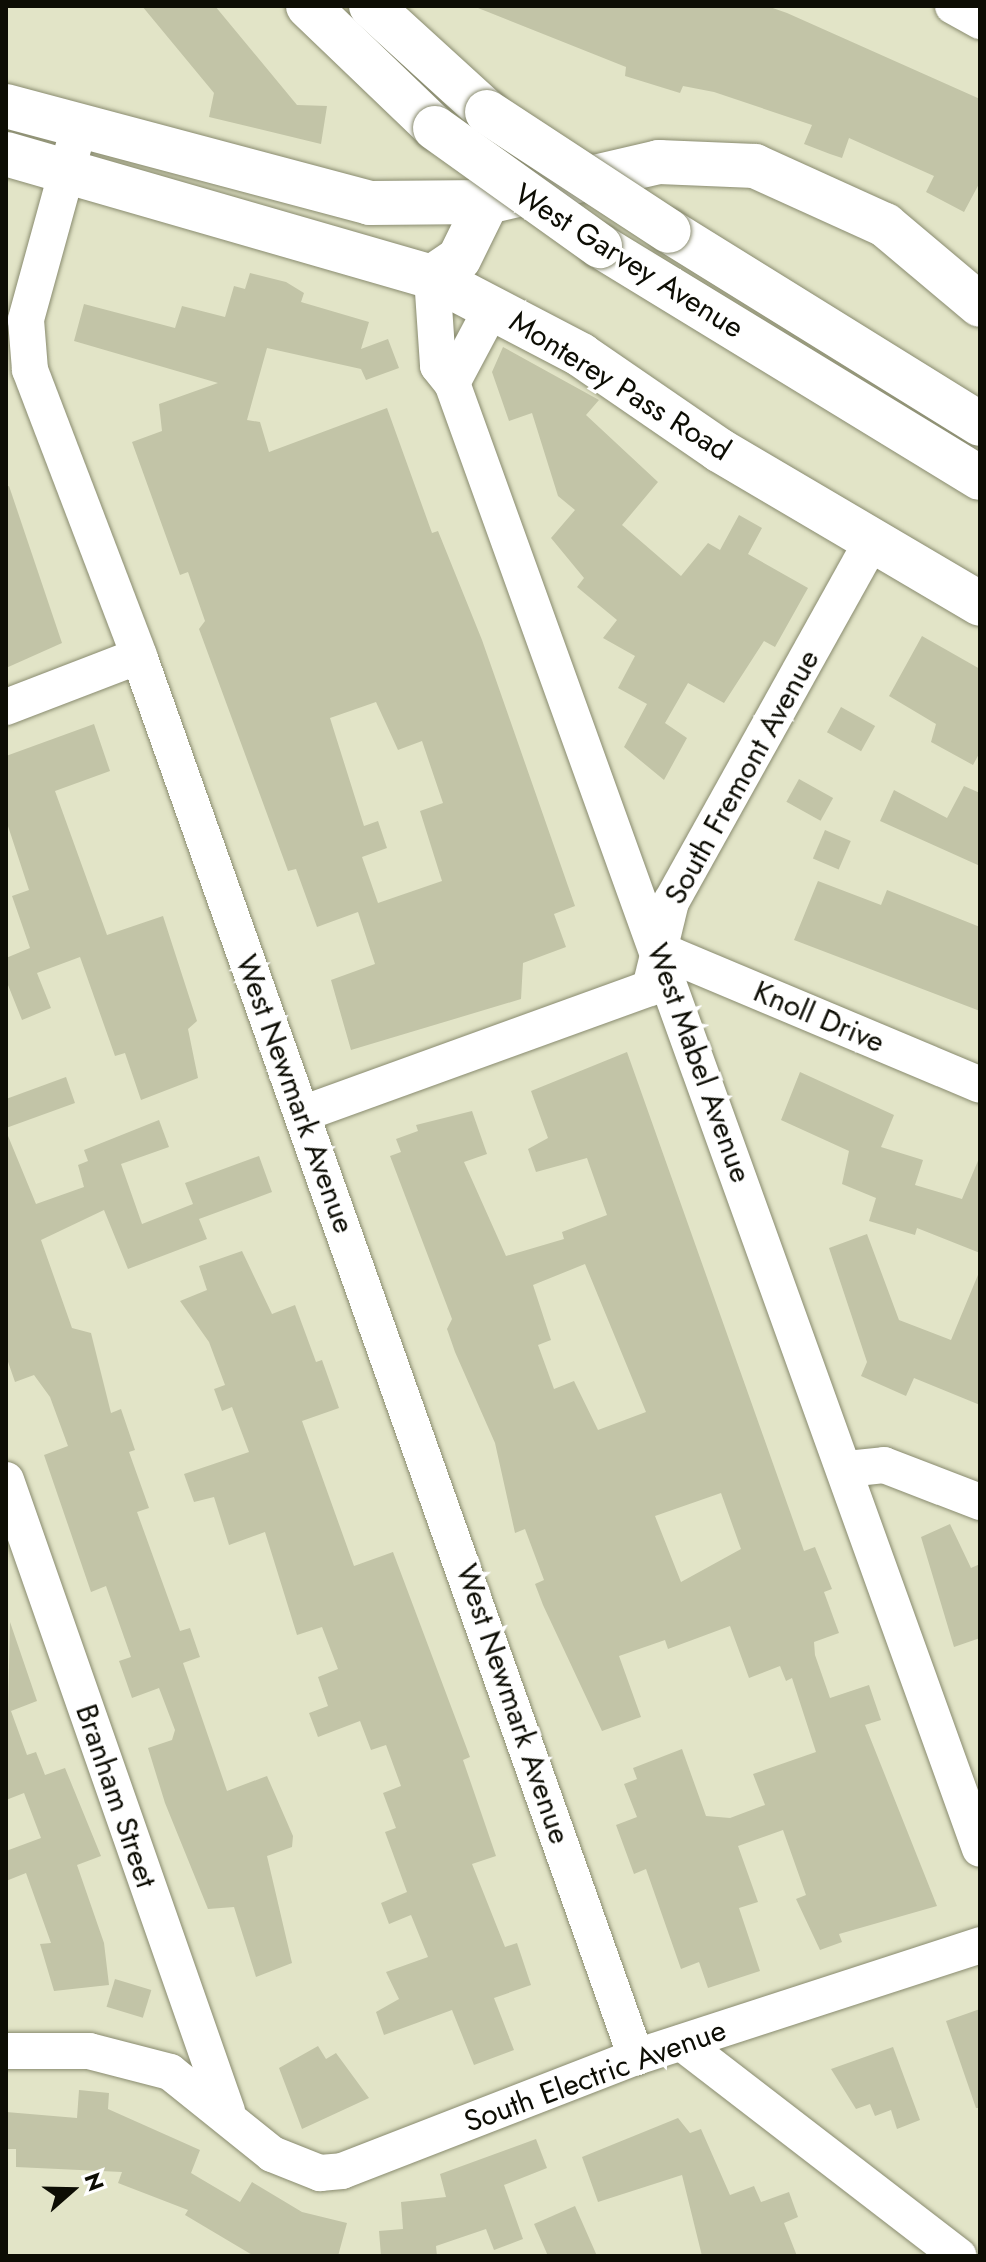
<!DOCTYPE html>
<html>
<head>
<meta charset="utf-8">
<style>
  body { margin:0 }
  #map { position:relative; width:986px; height:2262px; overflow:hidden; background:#e2e4c7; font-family:Jost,sans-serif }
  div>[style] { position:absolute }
  .building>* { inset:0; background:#c2c4a7; transform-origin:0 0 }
  .roads { filter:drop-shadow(0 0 2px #898b6f) drop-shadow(0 0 2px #898b6f) }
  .minor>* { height:36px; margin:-18px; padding:0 18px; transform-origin:18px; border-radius:18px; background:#fff }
  .major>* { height:44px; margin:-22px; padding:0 22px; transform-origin:22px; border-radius:22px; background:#fff }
  .bridges { filter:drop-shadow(0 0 2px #898b6f) drop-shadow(0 0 2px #898b6f) }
  .major-bridge>* { height:44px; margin:-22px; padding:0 22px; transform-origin:22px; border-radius:22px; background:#fff }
  span { translate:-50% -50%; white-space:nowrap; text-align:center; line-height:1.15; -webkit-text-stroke:7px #fff; paint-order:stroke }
  .street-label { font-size:30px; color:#0d0d04 }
  .frame { position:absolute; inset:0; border:8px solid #0d0d04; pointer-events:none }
  .north { position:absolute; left:32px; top:2150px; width:80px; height:80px; -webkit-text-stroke:6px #fff; paint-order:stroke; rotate:70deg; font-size:22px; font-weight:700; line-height:32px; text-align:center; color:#0d0d04 }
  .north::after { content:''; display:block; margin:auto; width:28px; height:36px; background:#0d0d04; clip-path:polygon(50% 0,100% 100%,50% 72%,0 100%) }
</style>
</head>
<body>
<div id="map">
  <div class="building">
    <i style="clip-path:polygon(142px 6px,215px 6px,297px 105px,327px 106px,321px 144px,209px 117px,214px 93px)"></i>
    <i style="clip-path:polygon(473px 6px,767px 6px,787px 13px,980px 99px,980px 182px,964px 212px,926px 192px,934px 176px,849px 138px,842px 158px,830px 154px,804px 144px,812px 125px,714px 92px,683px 86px,680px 93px,625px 76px,626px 67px)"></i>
    <i style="clip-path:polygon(evenodd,250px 273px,286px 282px,304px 293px,301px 302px,369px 322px,361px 349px,388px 339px,399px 368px,366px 380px,361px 369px,267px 348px,247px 420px,260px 422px,269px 452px,387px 408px,432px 533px,438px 531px,482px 640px,575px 906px,554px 914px,566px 947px,523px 963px,521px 999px,351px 1050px,331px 980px,375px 964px,358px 912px,317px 927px,296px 869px,288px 871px,199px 629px,205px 621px,188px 572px,180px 575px,132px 442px,162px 431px,159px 404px,218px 383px,74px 341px,84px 304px,175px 328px,182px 306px,225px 317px,234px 286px,245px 289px,250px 273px,376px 702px,398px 750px,422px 741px,443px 803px,420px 811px,442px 881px,378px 903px,362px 857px,387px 848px,378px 821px,364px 826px,330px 718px,376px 702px)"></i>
    <i style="clip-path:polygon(503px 347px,599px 400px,586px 415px,658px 482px,622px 525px,681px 576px,708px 543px,720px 550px,739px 515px,762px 528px,748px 554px,808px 588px,775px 647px,764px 641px,724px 703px,688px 683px,665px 723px,687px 738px,664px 780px,624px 747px,647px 704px,618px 688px,635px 656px,603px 638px,617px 620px,577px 587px,584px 578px,551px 538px,575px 510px,558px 496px,532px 413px,509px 421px,492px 372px)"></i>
    <i style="clip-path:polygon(9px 486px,62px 643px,6px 668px,6px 487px)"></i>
    <i style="clip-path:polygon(922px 636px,980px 669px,980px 752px,973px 765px,931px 742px,936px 724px,889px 696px)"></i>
    <i style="left:841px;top:707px;width:39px;height:29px;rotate:29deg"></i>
    <i style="clip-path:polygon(94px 724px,110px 771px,55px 791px,107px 935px,163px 916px,197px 1021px,188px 1029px,198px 1078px,141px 1100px,125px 1053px,115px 1056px,80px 957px,37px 973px,51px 1008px,22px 1020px,6px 980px,6px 958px,30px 948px,12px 896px,29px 890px,6px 820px,6px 756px)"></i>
    <i style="left:799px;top:779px;width:39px;height:26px;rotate:29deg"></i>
    <i style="clip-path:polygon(964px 786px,980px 793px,980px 866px,880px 821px,894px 790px,947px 818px)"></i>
    <i style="left:825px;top:830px;width:28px;height:31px;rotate:23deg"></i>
    <i style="clip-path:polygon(818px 881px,881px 905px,887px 890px,980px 927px,980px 1011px,794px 940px)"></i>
    <i style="clip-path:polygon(evenodd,627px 1052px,804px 1551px,815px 1547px,832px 1589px,824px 1592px,839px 1633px,814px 1642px,815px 1655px,830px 1698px,869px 1685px,881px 1720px,865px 1725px,937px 1906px,839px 1934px,842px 1942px,820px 1950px,796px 1899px,806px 1895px,783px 1830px,738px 1846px,758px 1902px,739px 1908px,760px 1971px,708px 1988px,699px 1962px,681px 1969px,646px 1869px,634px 1874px,616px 1825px,637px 1817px,624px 1784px,637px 1779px,633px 1768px,682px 1749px,706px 1816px,730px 1818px,765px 1805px,753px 1774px,816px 1752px,792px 1678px,786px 1681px,780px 1666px,749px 1678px,730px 1626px,668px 1649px,665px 1640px,619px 1656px,641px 1717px,602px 1731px,543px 1605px,535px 1584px,544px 1580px,525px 1529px,515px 1533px,495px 1443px,455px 1352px,447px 1329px,452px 1319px,390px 1156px,401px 1152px,396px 1139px,418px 1131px,416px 1125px,472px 1111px,487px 1154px,464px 1162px,506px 1256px,564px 1239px,562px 1232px,607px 1215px,587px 1158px,536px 1172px,528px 1149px,548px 1138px,531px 1091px,627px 1052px,585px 1264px,646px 1412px,598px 1430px,574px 1381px,554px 1389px,538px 1345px,551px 1340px,533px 1285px,585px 1264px,627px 1052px,721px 1493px,741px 1549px,681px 1582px,655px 1516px,721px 1493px)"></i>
    <i style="clip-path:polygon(800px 1072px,894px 1115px,881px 1147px,923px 1160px,915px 1185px,962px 1199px,980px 1156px,980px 1253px,917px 1228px,915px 1235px,869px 1221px,876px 1198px,842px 1184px,849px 1151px,781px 1120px)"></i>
    <i style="clip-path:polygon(66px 1077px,75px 1103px,6px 1128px,6px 1099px)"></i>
    <i style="clip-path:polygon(159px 1120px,169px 1147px,121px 1164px,142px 1224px,193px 1204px,185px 1183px,259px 1156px,272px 1192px,199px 1219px,207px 1239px,128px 1269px,104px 1210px,41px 1240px,72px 1328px,91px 1333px,111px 1413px,121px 1409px,135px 1450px,129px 1452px,149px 1508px,137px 1512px,180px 1631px,190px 1628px,200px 1657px,183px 1663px,227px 1791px,267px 1776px,293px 1836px,292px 1847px,267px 1856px,292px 1963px,256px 1977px,234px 1907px,208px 1909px,165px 1803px,148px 1748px,172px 1740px,175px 1730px,159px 1688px,132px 1698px,119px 1661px,131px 1657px,106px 1586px,91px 1592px,44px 1455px,68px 1446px,50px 1397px,34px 1375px,15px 1382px,6px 1356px,6px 1131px,36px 1204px,84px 1187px,78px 1165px,88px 1161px,84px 1150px)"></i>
    <i style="clip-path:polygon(867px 1234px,899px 1320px,951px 1340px,980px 1270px,980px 1405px,914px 1378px,906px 1396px,861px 1376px,867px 1362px,829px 1248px)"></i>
    <i style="clip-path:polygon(242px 1251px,272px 1314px,295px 1305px,316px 1362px,322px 1360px,339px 1408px,302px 1421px,354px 1566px,393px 1552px,470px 1757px,463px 1760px,496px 1856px,472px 1864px,505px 1947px,517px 1943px,531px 1985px,494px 1998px,514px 2050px,474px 2065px,452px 2010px,384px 2035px,376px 2012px,399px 1999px,386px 1972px,428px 1957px,411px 1915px,389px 1924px,381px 1903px,407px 1892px,385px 1832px,396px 1828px,383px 1793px,401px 1786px,386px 1745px,371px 1750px,360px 1721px,318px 1737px,309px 1713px,328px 1706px,318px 1677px,338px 1669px,322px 1627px,297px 1635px,265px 1532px,229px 1545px,214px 1497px,194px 1502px,184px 1474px,249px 1452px,232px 1407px,222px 1411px,214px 1389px,225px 1385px,209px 1342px,180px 1301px,207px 1290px,199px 1266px)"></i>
    <i style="clip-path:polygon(950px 1524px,971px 1568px,980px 1564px,980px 1638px,954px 1647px,921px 1537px)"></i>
    <i style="clip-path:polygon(10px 1622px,37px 1701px,11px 1711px,27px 1755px,36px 1752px,45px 1775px,65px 1768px,101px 1856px,77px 1865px,104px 1943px,109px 1985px,54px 1991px,40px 1944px,51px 1943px,26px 1873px,6px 1881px,6px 1851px,41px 1838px,24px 1793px,6px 1800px)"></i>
    <i style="left:115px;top:1979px;width:38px;height:29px;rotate:17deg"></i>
    <i style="clip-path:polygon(980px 2009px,980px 2108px,976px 2108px,946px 2021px)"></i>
    <i style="clip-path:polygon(318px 2046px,326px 2059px,336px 2053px,369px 2098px,302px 2129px,279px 2068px)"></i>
    <i style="clip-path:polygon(893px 2047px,920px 2120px,897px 2129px,891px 2110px,875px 2116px,870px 2104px,856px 2109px,831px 2069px)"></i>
    <i style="clip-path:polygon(79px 2090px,109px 2093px,108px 2109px,200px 2150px,191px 2173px,240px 2202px,252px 2182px,302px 2212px,347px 2223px,338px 2256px,254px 2256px,185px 2215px,188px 2210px,118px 2183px,122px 2172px,16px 2167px,16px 2149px,6px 2149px,6px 2112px,77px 2118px)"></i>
    <i style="clip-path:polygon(678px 2118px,690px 2133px,701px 2129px,730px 2195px,754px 2186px,761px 2202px,789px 2192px,798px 2217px,784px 2223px,797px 2256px,702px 2256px,682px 2175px,598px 2202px,582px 2157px)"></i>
    <i style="clip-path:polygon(536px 2139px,547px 2168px,504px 2185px,523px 2239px,494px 2250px,486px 2229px,436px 2246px,437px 2256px,381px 2256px,379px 2231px,403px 2229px,401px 2202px,446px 2197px,440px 2174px)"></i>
    <i style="clip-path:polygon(575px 2206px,597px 2256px,548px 2256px,534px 2224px)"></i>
  </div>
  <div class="roads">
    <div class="minor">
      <i style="left:953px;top:6px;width:31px;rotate:29deg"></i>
      <i style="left:79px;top:127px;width:200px;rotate:105.4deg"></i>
      <i style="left:26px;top:320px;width:50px;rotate:85.4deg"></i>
      <i style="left:30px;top:370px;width:306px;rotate:69.1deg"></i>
      <i style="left:139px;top:656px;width:1487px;rotate:70.47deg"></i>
      <i style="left:432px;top:277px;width:89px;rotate:86.1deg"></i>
      <i style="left:438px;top:366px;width:22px;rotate:51deg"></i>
      <i style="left:452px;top:383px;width:1558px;rotate:70.19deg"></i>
      <i style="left:452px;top:383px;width:87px;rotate:-62deg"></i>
      <i style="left:6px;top:707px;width:142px;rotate:-21deg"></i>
      <i style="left:657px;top:949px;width:350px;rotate:22.8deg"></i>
      <i style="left:302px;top:1114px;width:370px;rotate:-19.9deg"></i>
      <i style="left:650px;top:988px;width:89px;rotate:-76.3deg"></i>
      <i style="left:671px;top:902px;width:411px;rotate:-60.9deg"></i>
      <i style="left:847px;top:1469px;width:37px;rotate:-6deg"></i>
      <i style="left:884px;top:1465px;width:103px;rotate:21.1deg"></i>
      <i style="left:6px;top:1480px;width:669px;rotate:70.7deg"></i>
      <i style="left:682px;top:2043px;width:349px;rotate:37.6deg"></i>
      <i style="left:6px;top:2051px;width:83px"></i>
      <i style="left:89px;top:2051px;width:84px;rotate:14.5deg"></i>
      <i style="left:170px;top:2072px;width:131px;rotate:38.8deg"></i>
      <i style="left:272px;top:2154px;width:52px;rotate:21.6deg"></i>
      <i style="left:320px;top:2173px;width:22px;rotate:-5deg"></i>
      <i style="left:342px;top:2171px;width:315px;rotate:-21.2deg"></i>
      <i style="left:636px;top:2057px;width:362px;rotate:-18deg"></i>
    </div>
    <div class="major">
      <i style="left:308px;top:6px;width:176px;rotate:43.8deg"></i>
      <i style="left:371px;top:6px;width:157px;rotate:42.4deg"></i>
      <i style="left:6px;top:106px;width:377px;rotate:14.9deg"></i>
      <i style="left:370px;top:203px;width:117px;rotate:-0.5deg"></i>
      <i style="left:487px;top:202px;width:177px;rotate:-13.1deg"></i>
      <i style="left:659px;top:162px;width:96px;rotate:2.4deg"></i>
      <i style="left:755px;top:166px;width:143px;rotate:24.4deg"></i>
      <i style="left:885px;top:225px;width:124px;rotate:40.1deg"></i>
      <i style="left:6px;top:154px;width:443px;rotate:16.1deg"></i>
      <i style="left:432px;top:277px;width:168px;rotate:27.6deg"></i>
      <i style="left:581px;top:355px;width:168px;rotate:34.5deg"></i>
      <i style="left:719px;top:450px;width:303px;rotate:30.5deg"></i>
      <i style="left:669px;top:231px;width:366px;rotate:31.8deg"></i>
      <i style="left:600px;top:246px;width:445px;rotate:31.4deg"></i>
      <i style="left:432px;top:277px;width:32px;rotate:-34deg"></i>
      <i style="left:459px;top:259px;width:64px;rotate:-63.8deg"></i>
    </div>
  </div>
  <div class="bridges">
    <div class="major-bridge">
      <i style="left:487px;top:112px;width:217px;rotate:33.2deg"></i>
      <i style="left:435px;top:128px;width:203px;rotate:35.6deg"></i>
    </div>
  </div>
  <div class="street-label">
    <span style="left:629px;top:261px;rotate:32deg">West Garvey Avenue</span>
    <span style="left:620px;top:386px;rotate:32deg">Monterey Pass Road</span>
    <span style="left:742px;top:777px;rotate:-61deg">South Fremont Avenue</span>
    <span style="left:819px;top:1017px;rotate:23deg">Knoll Drive</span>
    <span style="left:699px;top:1063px;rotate:70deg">West Mabel Avenue</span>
    <span style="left:295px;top:1094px;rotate:70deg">West Newmark Avenue</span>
    <span style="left:513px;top:1704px;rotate:71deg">West Newmark Avenue</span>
    <span style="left:116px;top:1796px;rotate:71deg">Branham Street</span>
    <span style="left:595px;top:2076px;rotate:-20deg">South Electric Avenue</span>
  </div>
  <div class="frame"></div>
  <div class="north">N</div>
</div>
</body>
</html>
